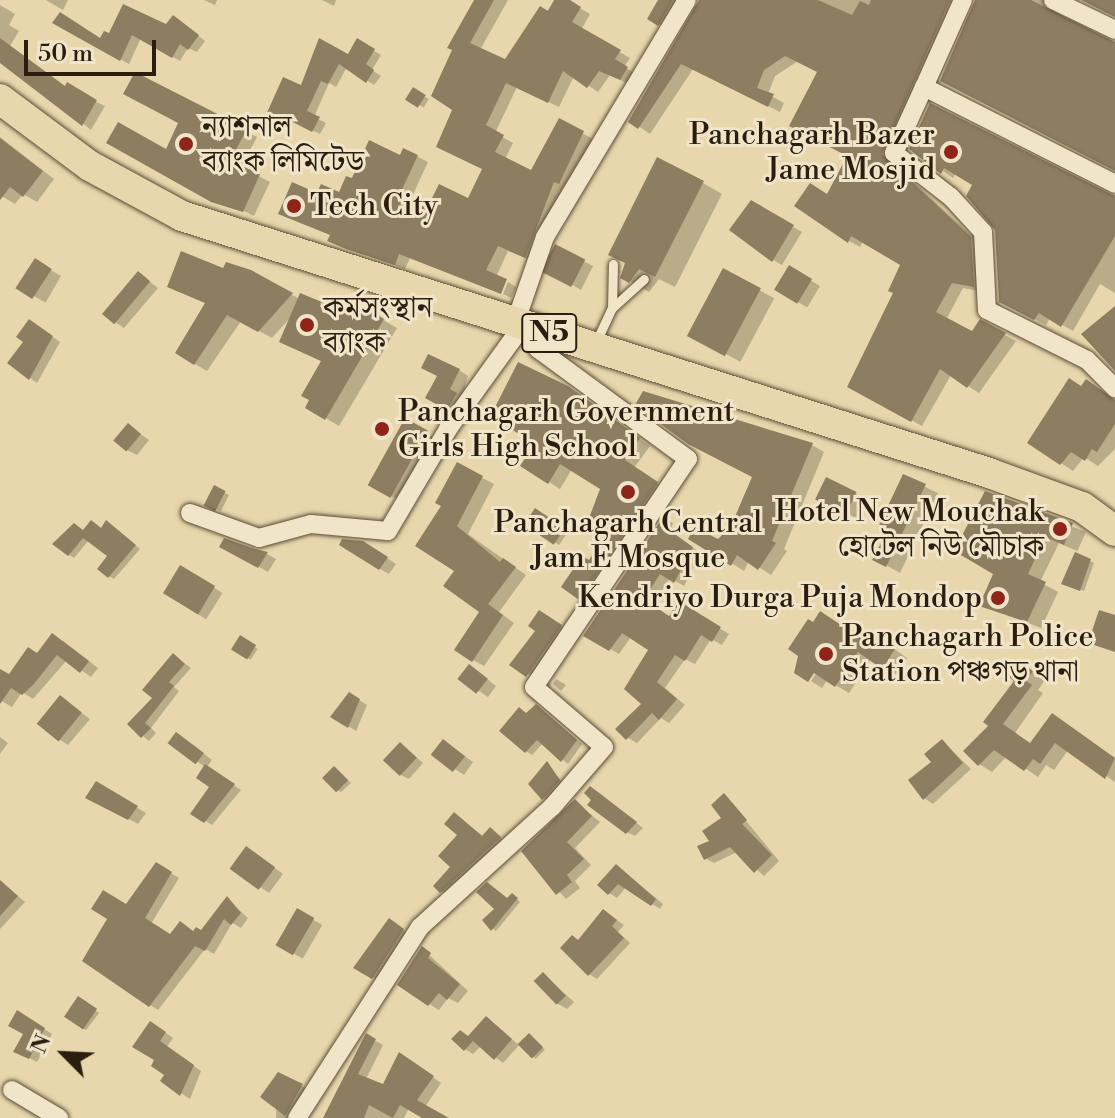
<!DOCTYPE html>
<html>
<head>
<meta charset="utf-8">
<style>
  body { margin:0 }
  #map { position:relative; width:1115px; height:1118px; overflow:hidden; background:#e8d7ac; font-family:"Libre Bodoni","Noto Serif Bengali",serif }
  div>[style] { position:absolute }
  .shadow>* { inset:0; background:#0003; transform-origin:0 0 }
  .building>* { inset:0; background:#8d7e61; transform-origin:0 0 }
  .roads { filter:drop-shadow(0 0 2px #5a4c36) drop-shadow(0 0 2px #5a4c36) }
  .service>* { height:9px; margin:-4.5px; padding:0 4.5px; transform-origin:4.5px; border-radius:4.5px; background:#f0e5c9 }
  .minor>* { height:18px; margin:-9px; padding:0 9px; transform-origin:9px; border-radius:9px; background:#f0e5c9 }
  .trunk>* { height:30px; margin:-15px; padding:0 15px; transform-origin:15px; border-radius:15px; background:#e8d7ac }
  .dots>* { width:22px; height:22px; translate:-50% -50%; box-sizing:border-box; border:4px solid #f0e5c9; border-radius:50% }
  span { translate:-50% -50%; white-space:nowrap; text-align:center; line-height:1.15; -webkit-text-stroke:6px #f0e5c9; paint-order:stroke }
  .shield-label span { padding:2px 6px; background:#f0e5c9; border:2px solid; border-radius:6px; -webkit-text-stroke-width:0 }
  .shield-label { font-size:28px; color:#2b1e0f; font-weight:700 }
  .poi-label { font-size:30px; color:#2b1e0f }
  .left { translate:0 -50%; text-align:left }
  .right { translate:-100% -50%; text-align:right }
  .north { position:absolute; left:24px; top:1014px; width:80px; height:80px; -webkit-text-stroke:6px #f0e5c9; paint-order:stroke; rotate:294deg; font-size:22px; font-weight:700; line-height:32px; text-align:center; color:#2b1e0f }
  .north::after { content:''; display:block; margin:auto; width:28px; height:36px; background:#2b1e0f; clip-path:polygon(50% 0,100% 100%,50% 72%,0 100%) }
  .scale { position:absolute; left:24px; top:40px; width:132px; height:36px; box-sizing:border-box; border:4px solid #2b1e0f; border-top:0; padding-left:10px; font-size:24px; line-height:28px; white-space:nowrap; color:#2b1e0f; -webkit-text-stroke:6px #f0e5c9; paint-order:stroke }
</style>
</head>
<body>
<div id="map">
  <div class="shadow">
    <i style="clip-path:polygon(46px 0,68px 0,63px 10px)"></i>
    <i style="clip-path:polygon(204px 0,217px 0,215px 5px)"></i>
    <i style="clip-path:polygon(322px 0,336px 0,334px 6px)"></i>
    <i style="clip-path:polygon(477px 0,508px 0,480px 50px,505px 62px,556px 0,566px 0,590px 14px,581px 30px,630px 58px,624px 67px,637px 74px,631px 85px,610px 75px,598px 92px,574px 76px,559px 107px,517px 87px,495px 133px,513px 143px,505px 159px,532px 172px,559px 121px,593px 139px,570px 188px,564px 186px,536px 262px,508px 251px,496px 277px,410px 258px,405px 269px,340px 246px,332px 235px,281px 214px,318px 196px,340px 195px,353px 181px,401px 158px,404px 150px,428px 162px,409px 203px,428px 211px,469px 201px,485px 169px,455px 109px)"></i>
    <i style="clip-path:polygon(660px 0,690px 0,670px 30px,650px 19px)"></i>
    <i style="clip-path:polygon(699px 0,966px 0,892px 162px,982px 245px,984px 292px,963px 288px,946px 320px,973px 334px,981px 322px,1016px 341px,979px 393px,951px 375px,922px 426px,850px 386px,895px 293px,903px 264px,863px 241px,860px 247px,849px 241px,828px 196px,850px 156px,820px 72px,798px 61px,775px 76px,768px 94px,784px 103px,780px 112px,693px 69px,650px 134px,631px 121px)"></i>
    <i style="clip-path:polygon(974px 0,1057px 0,1052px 2px,1058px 18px,1115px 42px,1115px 169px)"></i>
    <i style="clip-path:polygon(0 5px,15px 14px,9px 25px,19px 31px,10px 46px,66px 88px,105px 106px,91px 130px,0 59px)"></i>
    <i style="clip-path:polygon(181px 22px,205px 41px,197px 52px,188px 48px,180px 61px,141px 38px,129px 64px,55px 23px,101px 40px)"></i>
    <i style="clip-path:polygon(358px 41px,381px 55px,372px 70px,381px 76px,374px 85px,347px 67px,336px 87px,329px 83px,314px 117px,326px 123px,320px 134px,291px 120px,288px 127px,274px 121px,302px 88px,348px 57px)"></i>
    <i style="clip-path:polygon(136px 75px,257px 137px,241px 167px,270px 182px,254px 216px,119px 149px,166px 151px,181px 123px)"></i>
    <i style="left:413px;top:90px;width:18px;height:10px;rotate:29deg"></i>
    <i style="clip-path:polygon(0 137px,54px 179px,37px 202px,23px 194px,15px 204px,0 195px)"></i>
    <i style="clip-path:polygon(911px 149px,1115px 195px,1115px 293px,1100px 284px,1073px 331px,1050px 318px,1046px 325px,1012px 308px,997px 230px,975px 184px,956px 173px,953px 178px)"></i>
    <i style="clip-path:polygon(703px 183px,722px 194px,675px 287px,659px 279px,649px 292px,623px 277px)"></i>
    <i style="clip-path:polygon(751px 203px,802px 232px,782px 265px,773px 260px)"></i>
    <i style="clip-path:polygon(557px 247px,593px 266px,581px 290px,551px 272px)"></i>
    <i style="left:35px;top:261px;width:30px;height:31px;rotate:30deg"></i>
    <i style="left:790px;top:268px;width:35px;height:25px;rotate:31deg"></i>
    <i style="clip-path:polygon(224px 270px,250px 272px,300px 299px,357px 319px,365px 309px,397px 328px,339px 426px,307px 407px,323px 362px,281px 342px,291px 317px,272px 338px,241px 321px,207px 371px,195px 364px,207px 304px,169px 286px)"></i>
    <i style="left:723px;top:271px;width:58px;height:72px;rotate:28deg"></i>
    <i style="clip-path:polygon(138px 273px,158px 288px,124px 328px,115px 322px)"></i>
    <i style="clip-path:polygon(508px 282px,516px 287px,511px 298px,503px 294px)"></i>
    <i style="clip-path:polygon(36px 325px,60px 342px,37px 383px,10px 363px)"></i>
    <i style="clip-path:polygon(459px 370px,468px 376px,457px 414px,428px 398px)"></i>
    <i style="clip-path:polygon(1082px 388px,1115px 400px,1115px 449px,1098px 466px,1084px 457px,1073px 471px,1030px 442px)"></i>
    <i style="clip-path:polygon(579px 395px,650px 446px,634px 468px,668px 490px,591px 604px,580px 598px,590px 562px,610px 529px,596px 499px,603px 488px,572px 469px,560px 489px,549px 482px)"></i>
    <i style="left:406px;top:421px;width:41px;height:72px;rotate:31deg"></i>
    <i style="clip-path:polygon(129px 426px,149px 440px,137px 455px,127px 450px)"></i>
    <i style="clip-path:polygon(812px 445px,824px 452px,784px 549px,787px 551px,771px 575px,749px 561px,744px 571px,691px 538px,718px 542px,732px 527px,755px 477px)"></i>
    <i style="clip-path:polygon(458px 465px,494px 484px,468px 534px,526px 575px,499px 612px,514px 623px,484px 666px,473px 660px,482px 612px,457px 570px,444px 506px)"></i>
    <i style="clip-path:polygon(904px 477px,938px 493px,900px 573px,875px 559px,890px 531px)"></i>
    <i style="clip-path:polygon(215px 488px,229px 495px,221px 511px,212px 507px)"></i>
    <i style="clip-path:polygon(986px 493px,1086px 532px,1076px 554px,1094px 563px,1084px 591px,1064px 583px,1077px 551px,1059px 543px,1040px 582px,1058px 592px,1041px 628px,981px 605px,996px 573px)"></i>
    <i style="clip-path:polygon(856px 494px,865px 499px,856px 518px,827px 503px)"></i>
    <i style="left:536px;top:511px;width:38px;height:16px;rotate:33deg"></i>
    <i style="clip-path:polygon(665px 518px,673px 523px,670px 532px,701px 553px,684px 586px,670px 578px,652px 606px,670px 618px,679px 604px,729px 634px,722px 645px,711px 639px,695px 664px,685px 659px,665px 688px,685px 705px,669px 723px,661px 718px,637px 743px,628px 738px,644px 703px,651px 650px,631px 637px,619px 654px,586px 635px)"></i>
    <i style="clip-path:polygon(111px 525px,140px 549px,114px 579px,109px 576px,110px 556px,89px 540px,74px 558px,69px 555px,84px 532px)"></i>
    <i style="clip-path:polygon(222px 546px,267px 554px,276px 559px,268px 572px)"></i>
    <i style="clip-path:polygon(373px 549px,396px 564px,389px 574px,380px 569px)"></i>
    <i style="left:181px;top:567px;width:49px;height:31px;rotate:32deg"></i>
    <i style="left:548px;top:618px;width:26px;height:58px;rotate:32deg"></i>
    <i style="left:241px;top:638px;width:20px;height:13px;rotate:33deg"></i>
    <i style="clip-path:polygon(63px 641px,98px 668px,91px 677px,67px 660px,33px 699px,22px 692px,12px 707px,0 700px,0 670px,10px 676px)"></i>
    <i style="clip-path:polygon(885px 642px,907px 658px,896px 674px,871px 659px,849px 693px,827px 680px,822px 688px,811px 681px,821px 666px,797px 672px,866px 643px)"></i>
    <i style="clip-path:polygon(173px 655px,191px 668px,174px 687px,179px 691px,151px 728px,156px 733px,149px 741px,129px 724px,155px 698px)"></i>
    <i style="clip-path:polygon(1020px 664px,1045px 680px,1038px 690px,1043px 693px,1015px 733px,1032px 745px,1065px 723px,1115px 758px,1115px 782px,1068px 750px,1054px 770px,1046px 765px,1038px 777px,1007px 756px,992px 772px,979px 764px)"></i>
    <i style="clip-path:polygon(478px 672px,496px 686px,488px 697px,460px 678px)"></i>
    <i style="clip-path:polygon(556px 679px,566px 685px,561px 691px,553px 684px)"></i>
    <i style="clip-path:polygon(349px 694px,367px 705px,356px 731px,333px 716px)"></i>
    <i style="clip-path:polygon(61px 698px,90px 719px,68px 745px,59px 739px)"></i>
    <i style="clip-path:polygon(542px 710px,582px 744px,568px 764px,543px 743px,532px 755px,526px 751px,528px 715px)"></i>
    <i style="clip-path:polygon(0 737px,8px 743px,0 754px)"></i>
    <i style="clip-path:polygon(186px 740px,212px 760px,207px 767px,241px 790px,212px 825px,193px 813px,212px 787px,205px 767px,171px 743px)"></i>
    <i style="clip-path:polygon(942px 741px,971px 769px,933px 804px,924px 798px)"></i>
    <i style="clip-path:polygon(452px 747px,473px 762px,464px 775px,455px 769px)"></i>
    <i style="clip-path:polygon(407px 749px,423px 763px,409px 779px,401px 775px)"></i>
    <i style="clip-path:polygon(547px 764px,563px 783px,547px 800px,543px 798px)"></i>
    <i style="clip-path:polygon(338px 770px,351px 783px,341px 792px,337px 790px)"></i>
    <i style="clip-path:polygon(97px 784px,146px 813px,138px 824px,88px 797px)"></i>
    <i style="clip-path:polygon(598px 792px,643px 828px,635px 836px,627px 832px,594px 800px)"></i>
    <i style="clip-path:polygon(725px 795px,779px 861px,764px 876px,737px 852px,714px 863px,705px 858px,724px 818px)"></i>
    <i style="clip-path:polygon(575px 802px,600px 822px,575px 848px,591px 865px,575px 881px,580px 888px,566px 899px,524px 852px)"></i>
    <i style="clip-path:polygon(455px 814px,484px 837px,490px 829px,508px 843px,450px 896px,441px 891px,460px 835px)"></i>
    <i style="clip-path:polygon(256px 854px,283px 874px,269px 893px,232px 868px)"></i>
    <i style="clip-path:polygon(157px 865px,179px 878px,151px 924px,171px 936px,201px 932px,227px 899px,248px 918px,241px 928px,232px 923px,214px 954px,205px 949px,158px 1010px,150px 1005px,127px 907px)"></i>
    <i style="clip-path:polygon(623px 871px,663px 904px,660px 909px,626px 887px,617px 898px,609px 893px)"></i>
    <i style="clip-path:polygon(0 881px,25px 902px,0 929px)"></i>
    <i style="clip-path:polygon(516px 898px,520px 902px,496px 931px,493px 929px,485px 920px)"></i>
    <i style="left:298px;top:911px;width:28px;height:39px;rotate:30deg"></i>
    <i style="clip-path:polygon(611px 916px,624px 925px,618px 932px,630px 943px,597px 979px,589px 974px,580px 942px)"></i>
    <i style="clip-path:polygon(397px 925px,410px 935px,380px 982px,356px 967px)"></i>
    <i style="clip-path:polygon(423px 949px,468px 991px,458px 1003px,448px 998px,439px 1010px,429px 1004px)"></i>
    <i style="clip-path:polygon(543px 974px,574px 1002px,567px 1009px,558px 1004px)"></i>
    <i style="clip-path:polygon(79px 999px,99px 1013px,86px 1030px,82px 1028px)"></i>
    <i style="clip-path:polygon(18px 1012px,52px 1034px,37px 1062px,16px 1051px,25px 1033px)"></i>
    <i style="clip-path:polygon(486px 1018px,519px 1045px,503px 1063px,481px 1046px,473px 1054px,465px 1049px)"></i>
    <i style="clip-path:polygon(159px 1028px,173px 1038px,167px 1047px,201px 1071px,190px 1099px,163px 1081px,167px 1074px,153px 1065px)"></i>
    <i style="left:530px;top:1035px;width:21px;height:13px;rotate:45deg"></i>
    <i style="clip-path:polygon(367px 1036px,383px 1045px,366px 1079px,383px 1087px,408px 1060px,441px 1083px,425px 1107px,445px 1118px,426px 1118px,409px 1108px,404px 1118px,326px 1118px)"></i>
    <i style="clip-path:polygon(278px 1075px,312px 1091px,295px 1118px,276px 1118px)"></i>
  </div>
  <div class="building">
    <i style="clip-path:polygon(474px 0,494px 0,470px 43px,505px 59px,540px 6px,548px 11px,554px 0,570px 0,581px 7px,572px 22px,621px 50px,615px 59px,628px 67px,620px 80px,599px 71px,587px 88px,563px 71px,548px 103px,506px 83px,486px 125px,504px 135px,495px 152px,531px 170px,559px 118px,584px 131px,559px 184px,554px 182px,525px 258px,498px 246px,486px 270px,507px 279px,501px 294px,399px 254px,395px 265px,346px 249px,327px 241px,330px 235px,278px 214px,292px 182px,317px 193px,321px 184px,339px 192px,346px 176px,352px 178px,369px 140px,400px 155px,403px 148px,418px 155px,399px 196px,427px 208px,439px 184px,468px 198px,482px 169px,436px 147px,452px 110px,431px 96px,452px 50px,447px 48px)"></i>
    <i style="clip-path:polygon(658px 0,673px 0,658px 26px,647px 19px)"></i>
    <i style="clip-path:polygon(699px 0,818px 0,852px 15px,860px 1px,869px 5px,871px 0,950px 0,882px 154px,971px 237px,974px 287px,952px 283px,936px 312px,972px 331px,980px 319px,1006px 333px,967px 388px,940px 369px,911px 422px,847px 387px,893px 293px,888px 291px,900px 265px,851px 236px,848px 243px,794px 206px,810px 183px,827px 194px,847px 156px,789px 126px,817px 72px,785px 56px,764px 70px,757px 88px,774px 94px,768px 107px,681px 64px,638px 129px,628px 122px)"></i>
    <i style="clip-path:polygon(975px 0,1031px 0,1115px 42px,1115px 171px,940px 81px)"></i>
    <i style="clip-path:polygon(1081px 0,1115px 0,1115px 17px)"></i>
    <i style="clip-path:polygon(123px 4px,166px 24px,173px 15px,199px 35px,188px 50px,180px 44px,172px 58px,132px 35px,120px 61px,52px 23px,60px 12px,100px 38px,104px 31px,109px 33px)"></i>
    <i style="clip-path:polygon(0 38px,65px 86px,67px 82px,97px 100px,82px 126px,0 63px)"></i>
    <i style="clip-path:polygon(319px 38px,348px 54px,357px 38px,375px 49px,366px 64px,374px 70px,366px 83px,339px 64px,328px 84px,321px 81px,307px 111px,320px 117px,312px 132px,283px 117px,280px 124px,265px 117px,283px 77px,301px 85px)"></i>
    <i style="clip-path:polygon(135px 72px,247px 129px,230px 161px,260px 174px,243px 212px,211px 202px,106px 143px,118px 122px,166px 149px,178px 123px,123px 94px)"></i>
    <i style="left:413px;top:87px;width:15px;height:15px;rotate:32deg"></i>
    <i style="clip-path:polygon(930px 103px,1115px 196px,1115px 236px,1061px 327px,1039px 313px,1034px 320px,999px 302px,995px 230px,966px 196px,972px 185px,944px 168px,941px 174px,909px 149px)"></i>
    <i style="clip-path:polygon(0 138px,43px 171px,23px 197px,10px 187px,0 200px)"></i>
    <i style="clip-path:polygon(657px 157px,704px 181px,655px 277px,639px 269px,629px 283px,620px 278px,625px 263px,608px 255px)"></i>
    <i style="clip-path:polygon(751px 200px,794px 225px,772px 262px,729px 230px)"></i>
    <i style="left:555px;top:244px;width:34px;height:31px;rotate:27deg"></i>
    <i style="clip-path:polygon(181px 251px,223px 268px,226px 262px,251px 270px,293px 293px,258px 332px,227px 315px,194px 365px,175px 353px,205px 303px,167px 287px)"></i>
    <i style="left:35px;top:258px;width:20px;height:36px;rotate:33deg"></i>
    <i style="left:789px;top:265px;width:27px;height:29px;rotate:31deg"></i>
    <i style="left:723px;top:268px;width:43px;height:77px;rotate:28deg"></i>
    <i style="left:138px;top:271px;width:16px;height:56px;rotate:40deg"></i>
    <i style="clip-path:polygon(300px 293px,356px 316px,364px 307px,384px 319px,325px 420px,305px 408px,309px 400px,301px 396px,321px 361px,279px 342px)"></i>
    <i style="clip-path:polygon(1115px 306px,1115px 371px,1081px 334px)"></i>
    <i style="clip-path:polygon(29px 319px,53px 336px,29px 380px,7px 363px,23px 342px,16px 337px)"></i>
    <i style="clip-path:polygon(428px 354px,460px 369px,450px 389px,457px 393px,447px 410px,425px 398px,437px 376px,421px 368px)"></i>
    <i style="clip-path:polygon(518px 362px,568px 386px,640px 438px,625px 460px,658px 482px,579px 600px,561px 587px,582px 556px,589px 560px,607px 530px,589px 518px,600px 489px,560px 464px,548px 484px,520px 466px,535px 443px,490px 417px)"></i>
    <i style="clip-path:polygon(1069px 378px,1081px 386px,1086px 379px,1115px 400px,1115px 424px,1097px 452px,1092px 449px,1085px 461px,1071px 452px,1060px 465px,1027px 443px)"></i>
    <i style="clip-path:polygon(643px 391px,813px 443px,772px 541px,776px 543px,758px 570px,737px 555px,731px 566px,688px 539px,694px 527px,718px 539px,731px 526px,752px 477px,688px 444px,635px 405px)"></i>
    <i style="left:405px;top:418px;width:26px;height:77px;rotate:29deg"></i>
    <i style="left:128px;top:423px;width:17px;height:23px;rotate:40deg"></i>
    <i style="clip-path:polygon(457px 462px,483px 476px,457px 526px,500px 562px,503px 558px,516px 567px,488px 604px,503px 615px,472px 662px,454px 650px,479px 612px,443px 586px,454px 571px,415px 546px,441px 506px,435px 503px)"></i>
    <i style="clip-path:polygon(903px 474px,926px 484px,886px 567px,872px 560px,888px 530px,879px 525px)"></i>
    <i style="left:826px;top:477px;width:34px;height:25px;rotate:26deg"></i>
    <i style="left:214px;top:485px;width:13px;height:23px;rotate:27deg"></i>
    <i style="clip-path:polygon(985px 491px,1073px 523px,1064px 545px,1045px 537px,1028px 574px,1046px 582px,1027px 622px,979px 606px,993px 574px,954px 551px)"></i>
    <i style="left:535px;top:508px;width:36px;height:20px;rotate:34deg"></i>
    <i style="clip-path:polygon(664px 516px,662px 525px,693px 547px,674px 583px,660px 574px,644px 599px,669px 616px,679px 601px,721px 627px,712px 642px,701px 635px,685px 661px,675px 655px,657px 682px,677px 699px,659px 720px,652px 713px,626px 740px,615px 729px,641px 704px,624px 689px,648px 650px,622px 633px,609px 651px,583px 636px)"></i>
    <i style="clip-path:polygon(91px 520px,101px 528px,106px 520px,136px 545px,108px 578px,97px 569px,107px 556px,83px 538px,68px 556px,52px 544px,74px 523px,83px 530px)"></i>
    <i style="clip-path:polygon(224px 538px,255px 549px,268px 552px,258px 568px,219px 547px)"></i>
    <i style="clip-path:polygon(342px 539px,363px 541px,388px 557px,379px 570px,339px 545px)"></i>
    <i style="clip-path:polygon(1075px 552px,1091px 559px,1080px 591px,1061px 584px)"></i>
    <i style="left:180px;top:565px;width:41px;height:33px;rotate:31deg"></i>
    <i style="clip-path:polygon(539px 610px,562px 625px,526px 677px,509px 665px,535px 631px,528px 626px)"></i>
    <i style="clip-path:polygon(1099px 610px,1115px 615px,1115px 652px,1088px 643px)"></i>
    <i style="clip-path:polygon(820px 611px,865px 641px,872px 632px,895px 649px,882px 669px,858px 652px,835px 687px,814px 673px,808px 682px,794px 673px,798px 656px,788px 649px,808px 619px,813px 622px)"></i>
    <i style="clip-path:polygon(52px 633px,89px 661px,80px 673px,57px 655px,33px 685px,22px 695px,11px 688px,0 704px,0 669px,9px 674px,28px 647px,37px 653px)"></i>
    <i style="left:240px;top:635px;width:19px;height:17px;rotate:32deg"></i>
    <i style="clip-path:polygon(173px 653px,185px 664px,169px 682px,174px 686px,145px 723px,151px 728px,141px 738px,127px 724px,152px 698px,142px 690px)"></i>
    <i style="clip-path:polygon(1020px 662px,1033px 671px,1026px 681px,1032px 685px,1003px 724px,1030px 743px,1052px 713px,1115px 758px,1105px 779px,1055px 743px,1040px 764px,1033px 759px,1024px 771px,994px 750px,978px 766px,963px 751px,988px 726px,983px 722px,1014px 681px,1009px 677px)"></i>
    <i style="left:469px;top:664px;width:24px;height:19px;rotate:38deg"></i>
    <i style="clip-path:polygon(349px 692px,360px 699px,348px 728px,330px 717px)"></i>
    <i style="left:60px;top:695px;width:28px;height:37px;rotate:39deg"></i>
    <i style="clip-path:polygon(536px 704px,577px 740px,561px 762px,537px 740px,525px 753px,499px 731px,519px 707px,526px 713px)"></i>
    <i style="left:176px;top:732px;width:35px;height:14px;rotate:37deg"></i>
    <i style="left:443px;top:739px;width:28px;height:20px;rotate:38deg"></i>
    <i style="clip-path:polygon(942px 739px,963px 763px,923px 800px,908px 780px,931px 762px,924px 754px)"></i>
    <i style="left:400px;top:742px;width:23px;height:25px;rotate:43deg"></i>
    <i style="clip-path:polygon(547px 761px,560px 780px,542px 800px,528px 784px)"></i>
    <i style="clip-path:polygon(205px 764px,235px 784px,204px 823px,190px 814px,209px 787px,196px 778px)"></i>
    <i style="left:334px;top:766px;width:20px;height:17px;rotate:45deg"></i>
    <i style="clip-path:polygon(96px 781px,138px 806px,128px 820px,85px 798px)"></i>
    <i style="clip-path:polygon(590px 786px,637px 822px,626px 834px,587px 805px,591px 800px,584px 793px)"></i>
    <i style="clip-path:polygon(724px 793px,747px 820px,742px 824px,772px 855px,754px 873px,730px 847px,704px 860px,697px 846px,709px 841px,702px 831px,721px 818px,711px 805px)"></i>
    <i style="clip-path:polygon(575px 799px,592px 816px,567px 842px,584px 859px,567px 875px,572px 882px,556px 895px,521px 851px)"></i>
    <i style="clip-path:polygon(454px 812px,482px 836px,490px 827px,501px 837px,440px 893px,433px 886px,450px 867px,438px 856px,457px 835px,444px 824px)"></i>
    <i style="left:246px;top:846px;width:36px;height:28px;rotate:36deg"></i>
    <i style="clip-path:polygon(156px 862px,172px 872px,145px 918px,170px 934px,180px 921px,193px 931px,196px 927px,201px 930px,227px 896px,241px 913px,231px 925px,224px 919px,205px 951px,195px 946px,149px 1007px,82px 961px,107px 919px,91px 909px,103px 890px,126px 904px)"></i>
    <i style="clip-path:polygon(616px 864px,656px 899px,651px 906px,618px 884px,608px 895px,597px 885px)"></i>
    <i style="clip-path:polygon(0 880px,18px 896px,0 916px)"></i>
    <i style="clip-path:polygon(487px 882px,507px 898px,512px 893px,518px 898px,491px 931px,482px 920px,494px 909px,476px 892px)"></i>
    <i style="left:297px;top:908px;width:20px;height:43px;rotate:30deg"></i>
    <i style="clip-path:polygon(603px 909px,617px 920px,612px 926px,624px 938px,588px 976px,560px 948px,572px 935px,578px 940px)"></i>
    <i style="clip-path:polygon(389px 918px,404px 929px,372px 979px,353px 968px)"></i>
    <i style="clip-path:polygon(422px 946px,431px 953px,428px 958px,460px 984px,447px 1000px,439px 993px,428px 1006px,397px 985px)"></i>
    <i style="left:543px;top:972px;width:33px;height:13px;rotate:46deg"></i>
    <i style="left:78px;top:996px;width:23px;height:25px;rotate:34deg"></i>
    <i style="clip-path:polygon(17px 1010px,45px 1028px,29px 1059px,13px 1052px,23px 1034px,8px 1026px)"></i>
    <i style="clip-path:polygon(486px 1016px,512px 1039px,494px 1060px,473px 1041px,464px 1051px,451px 1039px,460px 1030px,468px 1036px)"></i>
    <i style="clip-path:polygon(150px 1021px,166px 1032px,160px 1041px,194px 1065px,180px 1096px,160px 1081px,164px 1075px,151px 1066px,154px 1060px,132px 1047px)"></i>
    <i style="clip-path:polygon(366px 1033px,376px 1039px,358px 1074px,383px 1084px,399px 1052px,434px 1076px,417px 1100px,449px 1118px,422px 1118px,400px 1105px,393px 1118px,369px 1105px,364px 1118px,323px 1118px)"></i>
    <i style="left:529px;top:1033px;width:20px;height:16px;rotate:45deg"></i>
    <i style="clip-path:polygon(278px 1072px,303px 1084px,285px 1116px,260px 1097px)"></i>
  </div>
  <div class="roads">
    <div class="service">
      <i style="left:612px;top:308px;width:43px;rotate:-42.2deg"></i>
      <i style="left:595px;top:344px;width:40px;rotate:-65deg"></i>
      <i style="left:612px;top:308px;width:44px;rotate:-88.7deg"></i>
    </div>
    <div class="minor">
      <i style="left:963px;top:0;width:95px;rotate:114.1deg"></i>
      <i style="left:924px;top:87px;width:214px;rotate:26.9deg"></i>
      <i style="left:1053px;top:0;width:69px;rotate:25.8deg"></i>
      <i style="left:924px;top:87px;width:72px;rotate:114.4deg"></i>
      <i style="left:894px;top:153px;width:72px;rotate:37.7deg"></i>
      <i style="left:951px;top:197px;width:47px;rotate:47.6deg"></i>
      <i style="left:983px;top:232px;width:78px;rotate:87.1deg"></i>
      <i style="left:987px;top:310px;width:112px;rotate:26.6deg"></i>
      <i style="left:1087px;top:360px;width:40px;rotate:45deg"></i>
      <i style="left:190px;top:513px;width:73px;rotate:19.9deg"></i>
      <i style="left:259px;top:538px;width:54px;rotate:-15.1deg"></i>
      <i style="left:311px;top:524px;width:77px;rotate:5.2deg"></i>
      <i style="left:388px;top:531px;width:118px;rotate:-59.5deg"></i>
      <i style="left:448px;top:429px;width:128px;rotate:-54.2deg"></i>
      <i style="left:12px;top:1090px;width:55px;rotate:30.8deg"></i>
      <i style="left:297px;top:1118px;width:227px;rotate:-57.2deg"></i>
      <i style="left:420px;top:927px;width:178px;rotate:-42.3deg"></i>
      <i style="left:552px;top:807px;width:79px;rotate:-49.1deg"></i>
      <i style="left:604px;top:747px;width:92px;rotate:-139.4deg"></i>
      <i style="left:534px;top:687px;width:275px;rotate:-56deg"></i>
      <i style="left:688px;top:459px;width:186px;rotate:-143.7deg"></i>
      <i style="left:538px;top:349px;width:42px;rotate:-117.2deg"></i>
      <i style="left:519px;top:312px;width:79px;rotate:-70.9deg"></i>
      <i style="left:545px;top:237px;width:276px;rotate:-59.1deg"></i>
    </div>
    <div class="trunk">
      <i style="left:0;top:99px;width:112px;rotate:36.7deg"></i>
      <i style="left:90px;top:166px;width:105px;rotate:28.5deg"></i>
      <i style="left:182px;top:216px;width:847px;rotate:17.66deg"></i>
      <i style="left:989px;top:473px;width:99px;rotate:20.1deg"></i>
      <i style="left:1082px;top:507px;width:41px;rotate:36deg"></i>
    </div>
  </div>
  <div class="dots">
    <i style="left:186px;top:144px;background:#8f2418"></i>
    <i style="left:951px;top:152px;background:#8f2418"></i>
    <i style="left:294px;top:206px;background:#8f2418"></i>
    <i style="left:307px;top:325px;background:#8f2418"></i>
    <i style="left:382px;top:429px;background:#8f2418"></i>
    <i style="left:628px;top:492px;background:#8f2418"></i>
    <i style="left:1060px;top:529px;background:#8f2418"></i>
    <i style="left:998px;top:598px;background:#8f2418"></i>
    <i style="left:826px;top:654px;background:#8f2418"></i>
  </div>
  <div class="shield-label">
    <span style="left:549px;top:333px">N5</span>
  </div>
  <div class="poi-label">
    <span class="left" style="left:202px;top:144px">ন্যাশনাল<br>ব্যাংক লিমিটেড</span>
    <span class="right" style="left:935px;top:152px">Panchagarh Bazer<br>Jame Mosjid</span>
    <span class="left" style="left:310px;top:206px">Tech City</span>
    <span class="left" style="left:323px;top:325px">কর্মসংস্থান<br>ব্যাংক</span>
    <span class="left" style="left:398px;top:429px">Panchagarh Government<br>Girls High School</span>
    <span class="right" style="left:1044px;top:529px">Hotel New Mouchak<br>হোটেল নিউ মৌচাক</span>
    <span style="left:628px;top:540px">Panchagarh Central<br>Jam E Mosque</span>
    <span class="right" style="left:982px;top:598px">Kendriyo Durga Puja Mondop</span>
    <span class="left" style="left:842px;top:654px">Panchagarh Police<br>Station পঞ্চগড় থানা</span>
  </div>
  <div class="north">N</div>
  <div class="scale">50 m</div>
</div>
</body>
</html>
